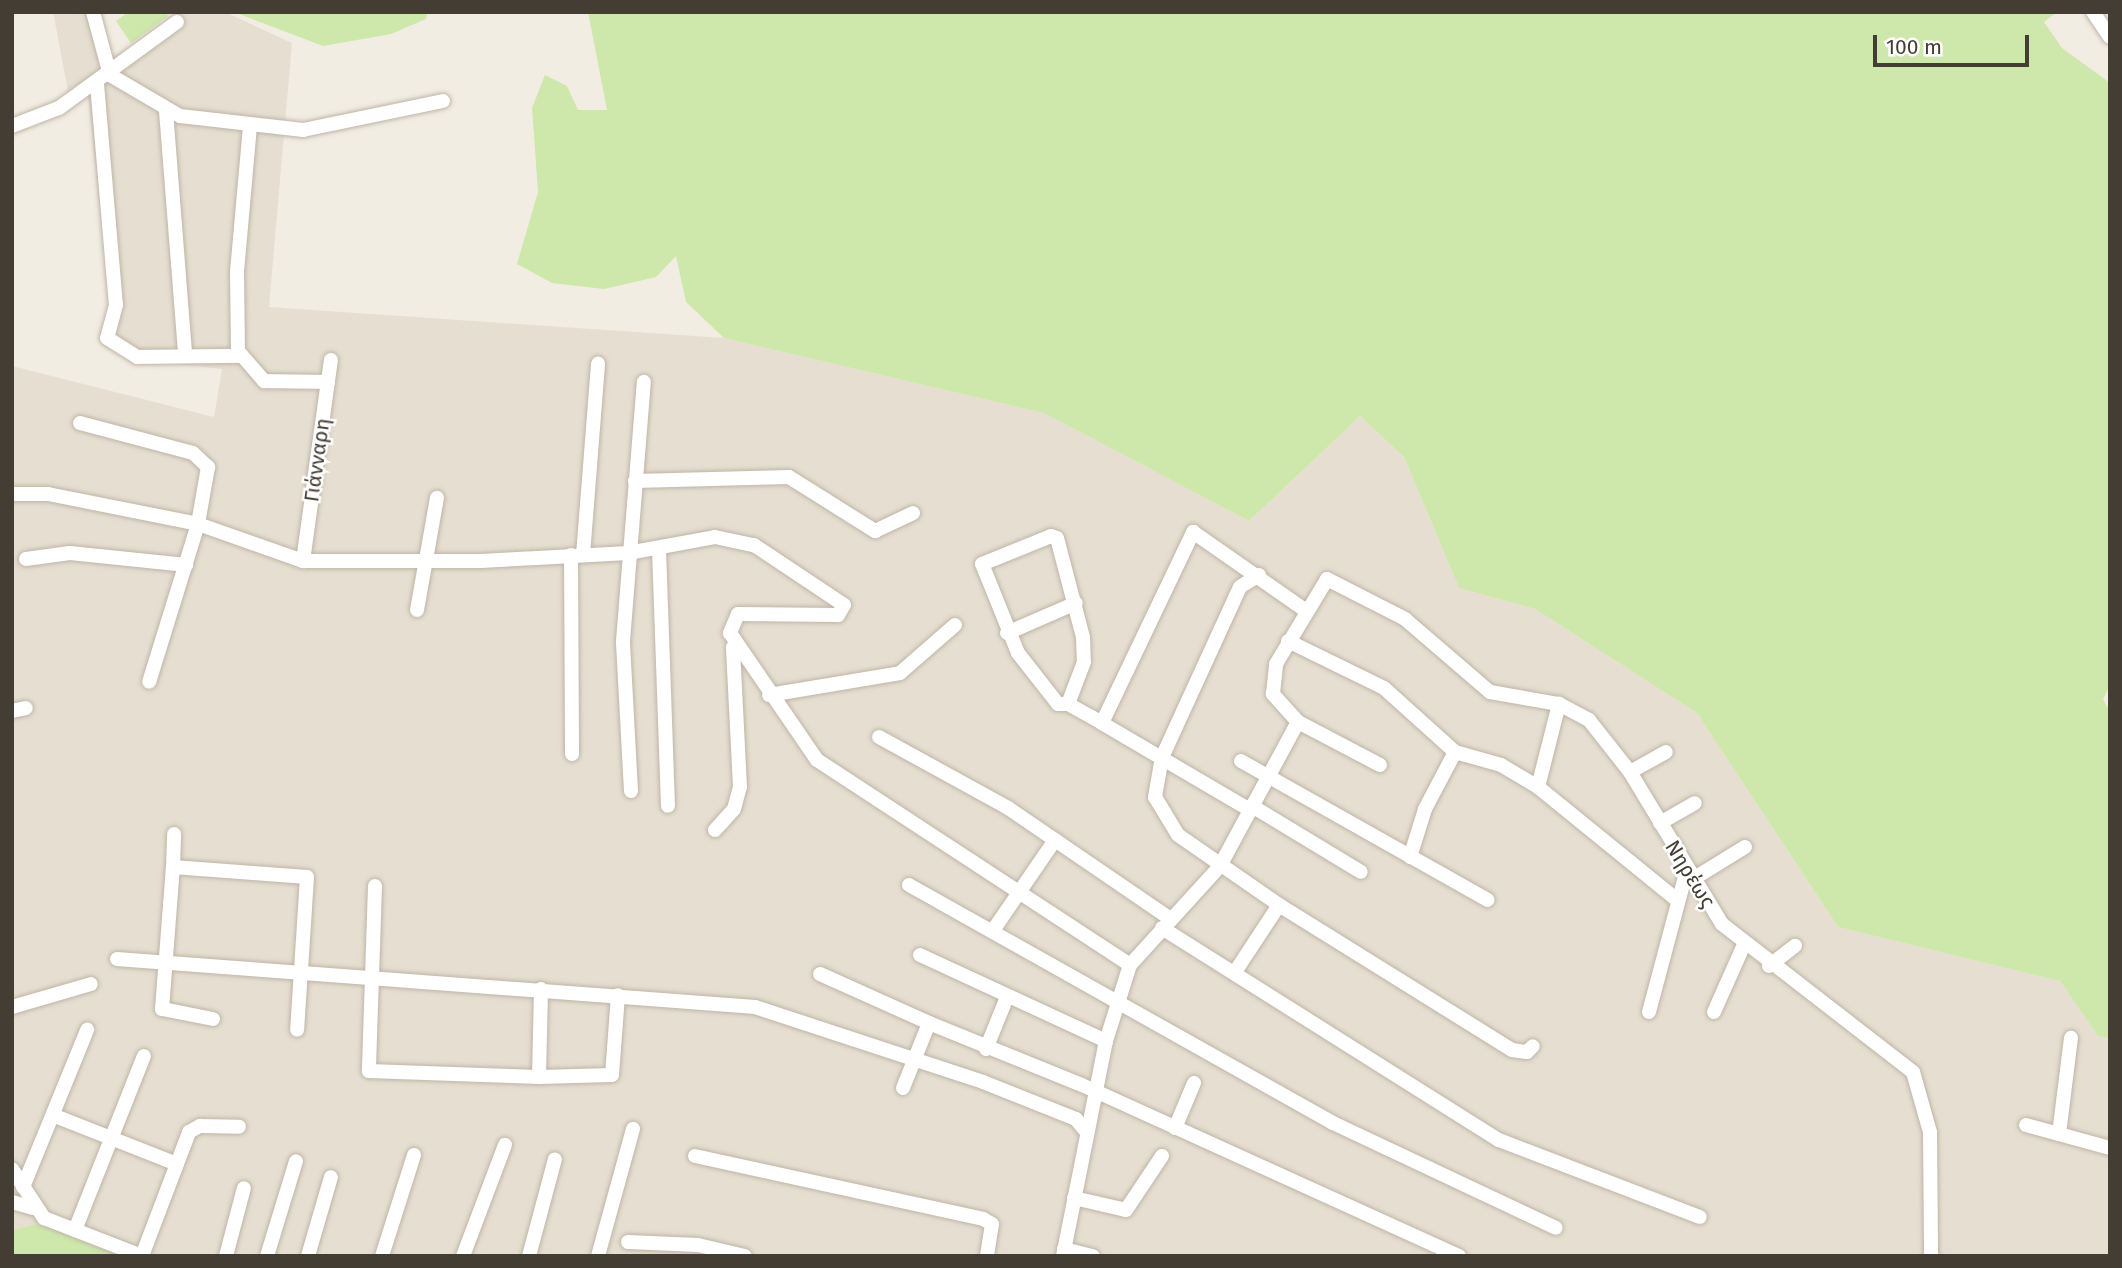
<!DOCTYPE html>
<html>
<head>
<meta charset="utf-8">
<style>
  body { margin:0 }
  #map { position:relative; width:2122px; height:1268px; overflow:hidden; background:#f2ede3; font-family:"Fira Sans",sans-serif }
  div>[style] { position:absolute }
  .residential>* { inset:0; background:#e6dfd1 }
  .green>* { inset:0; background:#cde8aa }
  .roads { filter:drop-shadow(0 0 2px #beb5a6) drop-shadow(0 0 2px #beb5a6) }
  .minor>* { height:14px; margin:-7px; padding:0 7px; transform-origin:7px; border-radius:7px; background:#fff }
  span { translate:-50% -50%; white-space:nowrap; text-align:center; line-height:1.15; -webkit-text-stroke:5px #fff; paint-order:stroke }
  .street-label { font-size:21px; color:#443d33 }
  .frame { position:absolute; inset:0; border:14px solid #443d33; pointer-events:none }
  .scale { position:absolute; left:1873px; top:35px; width:156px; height:32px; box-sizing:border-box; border:4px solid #443d33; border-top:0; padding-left:9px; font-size:21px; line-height:24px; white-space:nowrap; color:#443d33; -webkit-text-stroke:5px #fff; paint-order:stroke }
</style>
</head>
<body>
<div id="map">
  <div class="residential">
    <i style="clip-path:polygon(53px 12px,100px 12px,113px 60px,178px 12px,225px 12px,292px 43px,269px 307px,724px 338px,1044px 413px,1249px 521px,1360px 416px,1404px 457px,1459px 588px,1535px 609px,1697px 713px,1838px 927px,2060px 981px,2098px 1036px,2110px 1038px,2110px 1256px,141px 1256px,36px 1224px,12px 1230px,12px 366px,214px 417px,222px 369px,127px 359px,102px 344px,109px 298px,88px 96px,68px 91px)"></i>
  </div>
  <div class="green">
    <i style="clip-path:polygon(128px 12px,165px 12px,168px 16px,131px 43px,116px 21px)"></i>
    <i style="clip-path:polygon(234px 12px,428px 12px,426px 19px,391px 34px,323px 46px)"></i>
    <i style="clip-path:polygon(588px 12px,2057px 12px,2044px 22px,2062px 48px,2110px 83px,2110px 686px,2103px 699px,2110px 712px,2110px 1038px,2098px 1036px,2060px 981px,1838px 927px,1697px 713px,1535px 609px,1459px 588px,1404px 457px,1360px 416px,1249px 521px,1044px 413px,724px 338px,686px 302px,676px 256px,656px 277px,604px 289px,552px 283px,517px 264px,538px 192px,532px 108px,545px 75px,567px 86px,578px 110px,607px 110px)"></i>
    <i style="clip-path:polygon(36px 1224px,141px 1256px,12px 1256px,12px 1230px)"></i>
  </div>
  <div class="roads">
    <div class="minor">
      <i style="left:93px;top:12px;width:65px;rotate:74.9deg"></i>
      <i style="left:110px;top:75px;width:81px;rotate:30.4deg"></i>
      <i style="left:180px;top:116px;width:124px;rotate:6.5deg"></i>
      <i style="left:303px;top:130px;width:143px;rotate:-11.7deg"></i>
      <i style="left:2093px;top:12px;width:30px;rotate:56deg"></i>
      <i style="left:97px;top:84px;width:222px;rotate:85.1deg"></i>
      <i style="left:116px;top:305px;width:34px;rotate:105deg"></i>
      <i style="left:107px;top:338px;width:36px;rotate:32deg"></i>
      <i style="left:137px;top:357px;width:103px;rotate:-0.6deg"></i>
      <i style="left:166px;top:111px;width:244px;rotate:85.5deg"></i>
      <i style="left:12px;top:126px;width:50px;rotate:-21deg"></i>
      <i style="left:59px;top:108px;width:146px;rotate:-36.1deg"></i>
      <i style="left:250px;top:126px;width:146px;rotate:95.1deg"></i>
      <i style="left:237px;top:271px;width:80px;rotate:89.3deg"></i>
      <i style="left:238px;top:351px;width:40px;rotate:49deg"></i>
      <i style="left:264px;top:381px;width:64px;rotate:0.9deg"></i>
      <i style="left:80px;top:423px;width:117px;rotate:14.9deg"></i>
      <i style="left:193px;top:453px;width:21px;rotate:43deg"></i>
      <i style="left:208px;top:467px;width:58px;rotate:100deg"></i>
      <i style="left:198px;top:524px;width:165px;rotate:107.2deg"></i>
      <i style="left:635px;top:481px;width:154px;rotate:-1.5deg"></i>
      <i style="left:789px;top:477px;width:102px;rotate:32.1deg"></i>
      <i style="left:875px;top:531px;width:42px;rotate:-25.3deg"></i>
      <i style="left:12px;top:494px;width:36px"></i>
      <i style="left:48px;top:494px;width:153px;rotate:11.3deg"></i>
      <i style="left:198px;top:524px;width:111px;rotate:19.4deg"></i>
      <i style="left:303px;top:561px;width:178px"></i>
      <i style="left:481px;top:561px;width:147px;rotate:-3.1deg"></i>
      <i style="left:628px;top:553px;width:88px;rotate:-10.4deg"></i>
      <i style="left:715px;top:537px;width:40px;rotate:12deg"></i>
      <i style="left:754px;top:545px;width:108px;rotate:33.7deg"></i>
      <i style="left:844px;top:605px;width:12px;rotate:121deg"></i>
      <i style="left:838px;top:615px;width:100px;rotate:-179.4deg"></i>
      <i style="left:738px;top:614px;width:21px;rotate:113deg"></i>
      <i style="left:730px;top:633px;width:154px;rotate:55.6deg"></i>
      <i style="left:817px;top:760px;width:374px;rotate:33.2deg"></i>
      <i style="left:659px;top:549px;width:257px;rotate:88deg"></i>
      <i style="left:571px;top:555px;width:199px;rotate:89.7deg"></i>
      <i style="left:583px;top:555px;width:192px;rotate:-85.5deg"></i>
      <i style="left:26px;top:559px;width:44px;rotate:-7.8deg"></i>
      <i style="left:70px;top:553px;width:117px;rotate:5.9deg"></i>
      <i style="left:303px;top:561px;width:203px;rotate:-82.1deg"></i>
      <i style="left:1259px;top:575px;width:22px;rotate:148deg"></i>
      <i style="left:1240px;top:587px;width:187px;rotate:114.6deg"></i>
      <i style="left:1162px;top:757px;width:41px;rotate:99.9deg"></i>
      <i style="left:1155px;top:797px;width:44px;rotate:58.8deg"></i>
      <i style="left:1178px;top:835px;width:123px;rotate:34.7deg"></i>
      <i style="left:417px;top:610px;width:114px;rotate:-79.9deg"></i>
      <i style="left:1007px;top:633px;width:75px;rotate:-23.5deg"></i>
      <i style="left:1288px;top:641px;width:107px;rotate:26.1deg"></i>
      <i style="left:1384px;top:688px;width:96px;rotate:42deg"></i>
      <i style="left:1455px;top:752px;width:48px;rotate:15.8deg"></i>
      <i style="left:1501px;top:765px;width:43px;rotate:30.7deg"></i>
      <i style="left:1538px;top:787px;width:86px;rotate:-75.8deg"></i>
      <i style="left:769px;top:695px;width:133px;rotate:-9.5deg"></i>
      <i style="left:900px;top:673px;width:73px;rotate:-41.1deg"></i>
      <i style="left:1068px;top:704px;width:10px;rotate:180deg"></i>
      <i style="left:1058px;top:704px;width:65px;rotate:-128.1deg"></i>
      <i style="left:1018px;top:653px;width:96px;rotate:-112deg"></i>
      <i style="left:982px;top:564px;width:74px;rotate:-22.1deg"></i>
      <i style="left:1051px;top:536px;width:6px;rotate:18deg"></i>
      <i style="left:1057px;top:538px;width:102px;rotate:75.3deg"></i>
      <i style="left:1083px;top:637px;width:25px;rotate:88deg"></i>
      <i style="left:1084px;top:662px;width:45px;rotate:110.9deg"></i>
      <i style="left:1068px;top:704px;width:39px;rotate:29deg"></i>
      <i style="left:12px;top:711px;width:14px;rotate:-12deg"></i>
      <i style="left:879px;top:737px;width:147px;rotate:28.8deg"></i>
      <i style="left:1008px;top:808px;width:197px;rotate:34.3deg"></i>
      <i style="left:1241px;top:761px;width:283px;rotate:29.4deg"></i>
      <i style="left:1380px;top:765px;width:93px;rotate:-152.3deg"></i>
      <i style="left:1298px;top:722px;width:38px;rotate:-132deg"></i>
      <i style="left:1273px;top:694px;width:30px;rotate:-84deg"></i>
      <i style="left:1276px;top:664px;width:99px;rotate:-59deg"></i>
      <i style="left:1327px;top:579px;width:88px;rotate:27.1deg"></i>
      <i style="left:1405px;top:619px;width:112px;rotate:40.7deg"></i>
      <i style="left:1490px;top:692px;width:70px;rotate:9.9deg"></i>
      <i style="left:1559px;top:704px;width:34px;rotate:28deg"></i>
      <i style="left:1589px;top:720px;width:66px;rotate:51.7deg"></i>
      <i style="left:1630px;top:772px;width:178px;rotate:58.8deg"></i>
      <i style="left:1722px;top:924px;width:242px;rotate:37.8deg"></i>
      <i style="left:1913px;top:1072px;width:62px;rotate:74.2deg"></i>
      <i style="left:1930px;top:1132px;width:124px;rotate:89.5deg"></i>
      <i style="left:1630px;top:772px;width:41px;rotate:-29.1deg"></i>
      <i style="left:1538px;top:787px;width:178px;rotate:39.1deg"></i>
      <i style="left:631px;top:791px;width:150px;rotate:-93.1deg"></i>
      <i style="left:623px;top:641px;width:260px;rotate:-85.4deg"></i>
      <i style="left:1252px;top:806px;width:127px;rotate:31.2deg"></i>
      <i style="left:1250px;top:810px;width:172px;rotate:-149.6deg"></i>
      <i style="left:1102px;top:723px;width:212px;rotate:-64.5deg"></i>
      <i style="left:1193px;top:532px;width:136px;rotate:34.9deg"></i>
      <i style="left:1660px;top:823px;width:40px;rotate:-29.7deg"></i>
      <i style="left:715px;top:830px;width:28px;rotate:-48deg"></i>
      <i style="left:734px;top:809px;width:23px;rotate:-75deg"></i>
      <i style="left:740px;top:787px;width:140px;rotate:-92.9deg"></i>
      <i style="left:1410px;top:857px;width:50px;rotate:-72.6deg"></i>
      <i style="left:1425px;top:809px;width:64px;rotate:-62.2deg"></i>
      <i style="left:173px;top:867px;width:33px;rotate:-88deg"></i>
      <i style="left:1693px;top:879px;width:61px;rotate:-31.6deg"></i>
      <i style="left:909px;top:885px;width:486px;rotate:29.3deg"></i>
      <i style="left:1333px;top:1123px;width:246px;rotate:25.2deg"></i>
      <i style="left:375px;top:886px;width:185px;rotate:91.9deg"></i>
      <i style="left:369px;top:1071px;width:170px;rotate:2deg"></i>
      <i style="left:1162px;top:928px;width:398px;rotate:32.2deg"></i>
      <i style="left:1499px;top:1140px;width:215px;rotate:21deg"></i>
      <i style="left:994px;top:929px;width:108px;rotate:-55.6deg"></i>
      <i style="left:920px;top:955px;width:205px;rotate:24.8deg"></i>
      <i style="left:117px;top:959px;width:640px;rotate:4.3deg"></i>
      <i style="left:755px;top:1007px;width:240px;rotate:18.2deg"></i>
      <i style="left:983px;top:1082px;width:100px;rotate:21.7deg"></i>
      <i style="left:1076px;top:1119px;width:14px;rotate:51deg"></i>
      <i style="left:1769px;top:966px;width:33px;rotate:-38deg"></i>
      <i style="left:1235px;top:972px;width:80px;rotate:-56.7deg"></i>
      <i style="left:1279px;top:905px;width:274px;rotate:31.9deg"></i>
      <i style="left:1512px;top:1050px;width:15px;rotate:8deg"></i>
      <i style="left:1527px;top:1052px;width:8px;rotate:-45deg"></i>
      <i style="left:820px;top:974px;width:120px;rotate:24.2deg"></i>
      <i style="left:929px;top:1023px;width:70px;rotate:111.8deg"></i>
      <i style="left:541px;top:989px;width:88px;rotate:91.3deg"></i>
      <i style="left:539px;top:1077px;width:73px;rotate:-1.6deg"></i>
      <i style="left:612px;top:1075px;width:80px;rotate:-85.7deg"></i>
      <i style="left:12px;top:1007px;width:82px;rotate:-16.2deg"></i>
      <i style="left:1649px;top:1012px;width:148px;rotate:-75.1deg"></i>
      <i style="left:1714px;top:1012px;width:71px;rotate:-66deg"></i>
      <i style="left:213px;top:1019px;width:52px;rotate:-168.9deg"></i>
      <i style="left:162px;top:1009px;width:142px;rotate:-85.6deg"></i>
      <i style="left:173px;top:867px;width:134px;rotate:4.3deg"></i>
      <i style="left:307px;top:877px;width:153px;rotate:93.7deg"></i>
      <i style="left:929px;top:1023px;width:165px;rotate:22.1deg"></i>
      <i style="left:1082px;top:1085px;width:414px;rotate:24.4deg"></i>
      <i style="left:986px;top:1049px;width:56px;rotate:-68deg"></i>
      <i style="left:55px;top:1116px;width:131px;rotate:21.5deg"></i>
      <i style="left:2026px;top:1125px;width:87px;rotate:15.3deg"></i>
      <i style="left:1175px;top:1128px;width:49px;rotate:-67.1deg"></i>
      <i style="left:2059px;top:1134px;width:97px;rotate:-82.9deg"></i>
      <i style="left:695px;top:1156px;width:295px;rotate:12.3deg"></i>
      <i style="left:983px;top:1219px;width:10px;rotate:29deg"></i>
      <i style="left:992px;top:1224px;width:32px;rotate:99deg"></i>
      <i style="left:12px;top:1169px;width:59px;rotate:56.9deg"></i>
      <i style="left:44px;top:1218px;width:105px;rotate:21.2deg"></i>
      <i style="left:23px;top:1187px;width:170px;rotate:-67.8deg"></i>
      <i style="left:1074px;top:1198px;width:53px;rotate:13deg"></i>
      <i style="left:1126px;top:1210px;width:65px;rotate:-56.3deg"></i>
      <i style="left:12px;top:1202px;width:22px;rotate:16deg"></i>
      <i style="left:75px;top:1230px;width:187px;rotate:-68.4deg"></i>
      <i style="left:628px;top:1242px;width:70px;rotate:2.5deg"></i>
      <i style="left:698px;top:1245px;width:48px;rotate:13.2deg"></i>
      <i style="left:1064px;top:1249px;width:30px;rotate:14deg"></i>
      <i style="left:142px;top:1256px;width:133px;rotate:-69.2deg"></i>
      <i style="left:189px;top:1132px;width:13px;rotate:-29deg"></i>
      <i style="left:200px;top:1126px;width:39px;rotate:1deg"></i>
      <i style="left:226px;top:1256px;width:70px;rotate:-75.2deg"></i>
      <i style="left:267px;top:1256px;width:99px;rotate:-73deg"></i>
      <i style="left:308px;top:1256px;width:82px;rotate:-73.8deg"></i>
      <i style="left:382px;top:1256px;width:106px;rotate:-72.4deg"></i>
      <i style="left:463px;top:1256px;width:119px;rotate:-69.3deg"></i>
      <i style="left:529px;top:1256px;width:100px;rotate:-75deg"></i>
      <i style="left:598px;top:1256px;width:132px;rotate:-74.6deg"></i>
      <i style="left:1063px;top:1256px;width:219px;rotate:-78.7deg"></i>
      <i style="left:1106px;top:1041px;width:80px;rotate:-72.5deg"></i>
      <i style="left:1130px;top:965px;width:134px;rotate:-47.7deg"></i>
      <i style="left:1220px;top:866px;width:164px;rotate:-61.6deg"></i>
    </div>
  </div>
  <div class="street-label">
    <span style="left:317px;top:460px;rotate:-82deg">Γιάνναρη</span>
    <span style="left:1690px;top:874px;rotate:58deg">Νηρέως</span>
  </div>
  <div class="frame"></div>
  <div class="scale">100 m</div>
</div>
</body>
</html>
